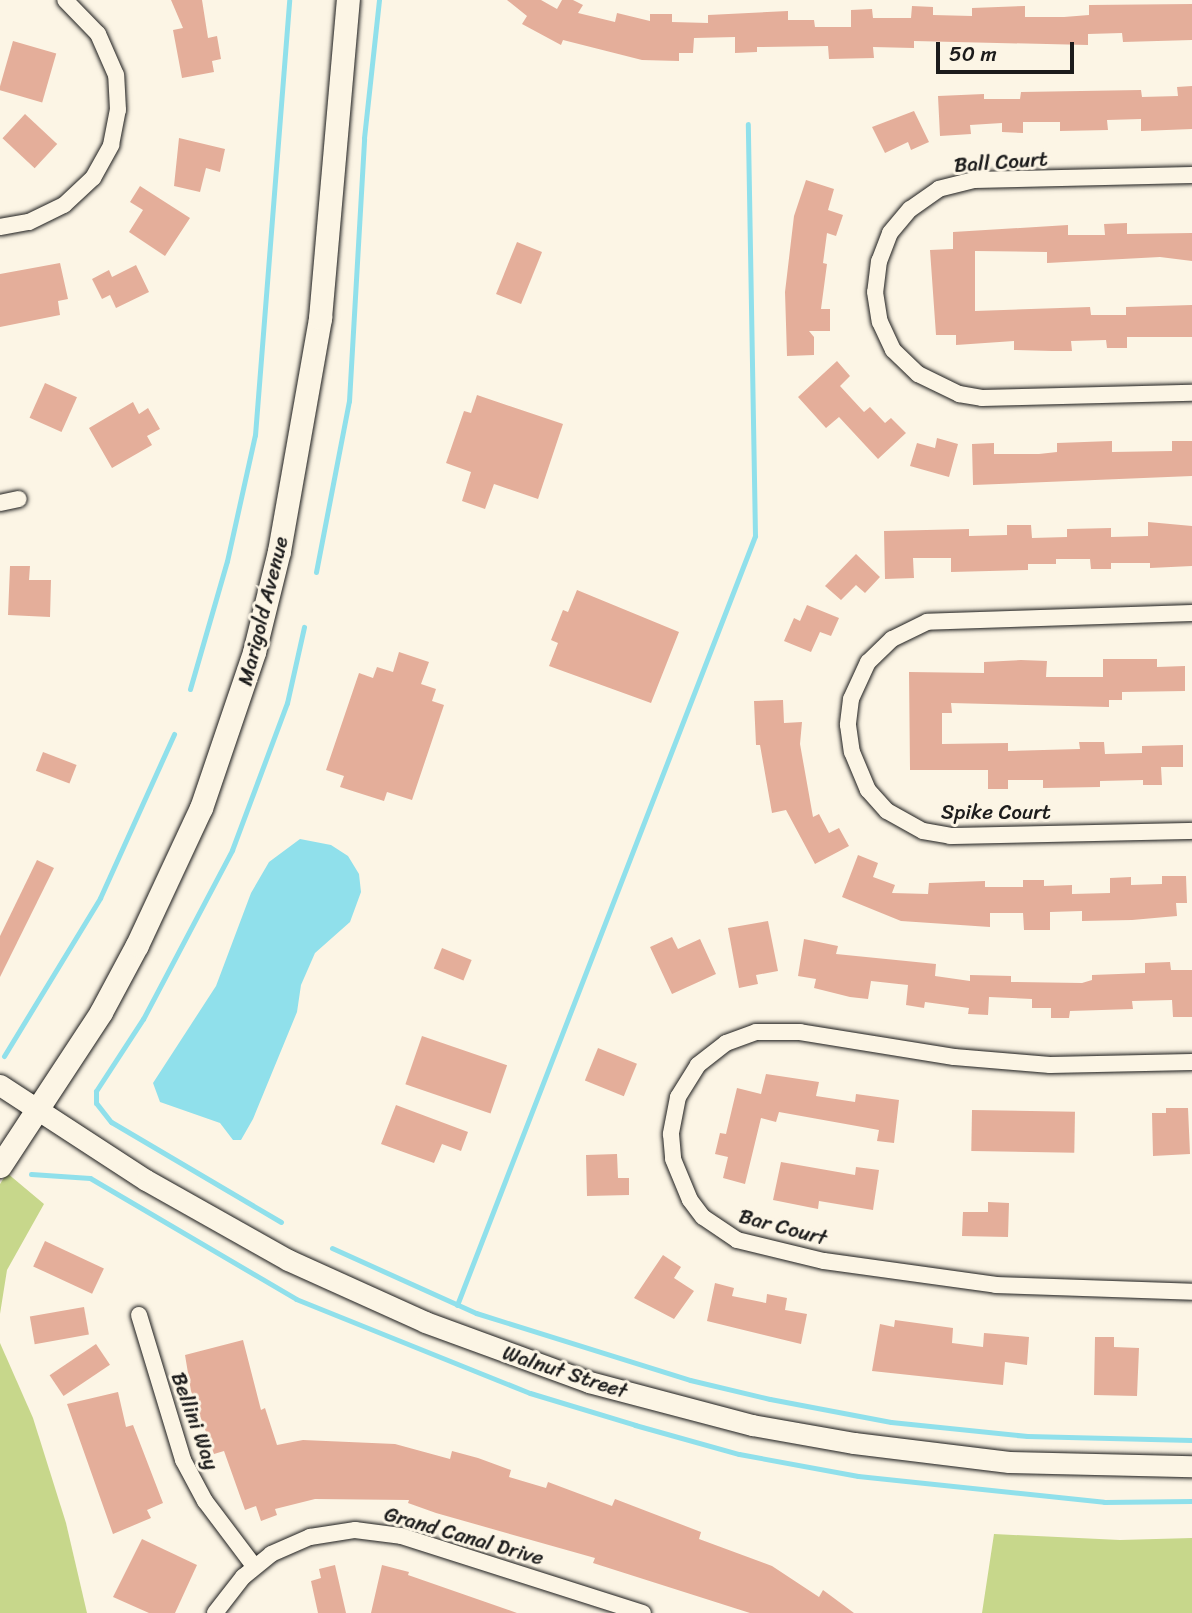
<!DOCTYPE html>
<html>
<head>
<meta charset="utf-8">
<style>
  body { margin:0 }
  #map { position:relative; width:1192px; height:1613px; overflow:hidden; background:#fcf5e5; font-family:Sriracha,sans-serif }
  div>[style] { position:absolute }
  .green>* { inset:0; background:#c7d78b }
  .water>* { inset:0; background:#90e0eb }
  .stream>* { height:5px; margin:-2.5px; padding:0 2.5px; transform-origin:2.5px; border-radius:2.5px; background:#90e0eb }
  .building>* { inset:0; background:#e4ae9a; transform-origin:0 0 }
  .roads { filter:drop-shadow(0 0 2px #1c1c1c) drop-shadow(0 0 2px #1c1c1c) }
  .minor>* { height:16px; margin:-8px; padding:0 8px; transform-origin:8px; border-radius:8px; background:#fcf5e5 }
  .tertiary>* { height:21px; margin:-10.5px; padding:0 10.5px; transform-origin:10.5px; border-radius:10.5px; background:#fcf5e5 }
  .secondary>* { height:23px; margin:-11.5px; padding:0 11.5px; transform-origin:11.5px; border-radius:11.5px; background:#fcf5e5 }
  span { translate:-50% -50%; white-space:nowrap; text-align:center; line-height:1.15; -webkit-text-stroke:6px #fcf5e5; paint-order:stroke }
  .street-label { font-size:21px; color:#1c1c1c }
  .scale { position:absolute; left:936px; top:42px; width:138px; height:32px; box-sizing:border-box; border:4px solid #1c1c1c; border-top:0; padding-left:9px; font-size:21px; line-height:24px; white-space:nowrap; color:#1c1c1c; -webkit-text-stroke:5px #fcf5e5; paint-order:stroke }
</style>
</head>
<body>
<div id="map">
  <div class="green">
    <i style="clip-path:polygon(7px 1173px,44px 1204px,7px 1270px,0 1314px,0 1184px)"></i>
    <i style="clip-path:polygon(0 1343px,33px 1418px,66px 1523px,87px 1613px,0 1613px)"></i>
    <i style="clip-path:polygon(994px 1534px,1120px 1540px,1192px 1538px,1192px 1613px,982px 1613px)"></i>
  </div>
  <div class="water">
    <i style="clip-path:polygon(300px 839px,331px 845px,348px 856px,359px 874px,361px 892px,350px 922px,315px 953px,301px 985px,297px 1012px,253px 1119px,241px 1140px,233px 1140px,220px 1123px,160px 1102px,153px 1083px,216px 986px,251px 893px,269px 862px)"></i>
  </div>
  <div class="stream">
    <i style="left:316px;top:572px;width:174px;rotate:-79.1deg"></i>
    <i style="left:349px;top:401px;width:263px;rotate:-86.7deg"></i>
    <i style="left:364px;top:138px;width:139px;rotate:-83.8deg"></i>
    <i style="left:190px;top:689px;width:133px;rotate:-73.9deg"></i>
    <i style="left:227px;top:561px;width:129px;rotate:-77.5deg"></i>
    <i style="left:255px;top:435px;width:436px;rotate:-85.5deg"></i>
    <i style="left:4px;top:1056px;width:185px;rotate:-58.7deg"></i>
    <i style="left:100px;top:898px;width:180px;rotate:-65.7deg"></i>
    <i style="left:31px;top:1174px;width:59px;rotate:3.9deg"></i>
    <i style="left:90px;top:1178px;width:239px;rotate:30.4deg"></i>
    <i style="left:296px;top:1299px;width:252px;rotate:21.9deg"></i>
    <i style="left:530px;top:1393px;width:110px;rotate:16.9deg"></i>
    <i style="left:635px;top:1425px;width:108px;rotate:15.6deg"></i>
    <i style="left:739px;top:1454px;width:121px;rotate:10.5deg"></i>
    <i style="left:858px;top:1476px;width:247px;rotate:6deg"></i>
    <i style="left:1104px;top:1502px;width:88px;rotate:-0.7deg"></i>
    <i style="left:281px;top:1222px;width:197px;rotate:-149.5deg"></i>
    <i style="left:111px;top:1122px;width:24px;rotate:-128deg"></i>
    <i style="left:96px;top:1103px;width:12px;rotate:-90deg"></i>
    <i style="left:96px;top:1091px;width:86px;rotate:-56.9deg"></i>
    <i style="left:143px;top:1019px;width:191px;rotate:-62.2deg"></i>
    <i style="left:232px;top:850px;width:157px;rotate:-69.5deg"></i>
    <i style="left:287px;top:703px;width:78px;rotate:-77.4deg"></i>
    <i style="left:332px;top:1248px;width:158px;rotate:24.3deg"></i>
    <i style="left:476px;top:1313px;width:224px;rotate:17.4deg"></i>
    <i style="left:690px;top:1380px;width:82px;rotate:13.4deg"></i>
    <i style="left:770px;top:1399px;width:123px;rotate:10.8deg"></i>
    <i style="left:891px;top:1422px;width:137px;rotate:5.9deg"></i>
    <i style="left:1027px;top:1436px;width:165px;rotate:1.4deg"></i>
    <i style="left:457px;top:1305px;width:825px;rotate:-68.82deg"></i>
    <i style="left:755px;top:536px;width:412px;rotate:-91deg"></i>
  </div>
  <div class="building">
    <i style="clip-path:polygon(171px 0,202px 0,208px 38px,217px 36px,221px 59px,212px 61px,214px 72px,182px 78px,173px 30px,183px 28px)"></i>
    <i style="clip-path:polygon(507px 0,541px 0,557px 9px,562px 0,573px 0,583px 5px,578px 13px,615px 22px,617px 13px,650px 21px,650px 14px,672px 14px,672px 22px,708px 23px,708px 15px,788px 11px,788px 20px,814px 20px,815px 27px,851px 27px,851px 10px,872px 9px,873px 18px,911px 18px,912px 6px,933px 7px,933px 15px,972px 16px,972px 8px,1025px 6px,1025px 17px,1064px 17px,1089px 15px,1089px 5px,1192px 4px,1192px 40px,1123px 42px,1122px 33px,1088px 34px,1088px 45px,914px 41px,914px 48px,873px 47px,874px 58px,829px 59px,828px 46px,757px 47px,757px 52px,735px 53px,735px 37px,694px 38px,693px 53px,679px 53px,679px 61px,642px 60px,563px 40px,561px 45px,522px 24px,527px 16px)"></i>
    <i style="left:13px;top:41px;width:45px;height:51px;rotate:16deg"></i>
    <i style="clip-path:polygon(1192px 86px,1192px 129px,1141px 131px,1141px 119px,1107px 120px,1108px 130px,1060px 131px,1060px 122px,1023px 122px,1023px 133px,1002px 132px,1002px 123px,970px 125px,971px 134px,940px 136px,938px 96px,984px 94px,984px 99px,1020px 99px,1021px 92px,1141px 90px,1142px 97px,1178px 96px,1177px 87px)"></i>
    <i style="clip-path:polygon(914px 111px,929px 142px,911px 150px,908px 142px,885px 153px,872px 127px)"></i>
    <i style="left:25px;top:114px;width:44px;height:33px;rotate:43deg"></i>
    <i style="clip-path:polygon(179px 138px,225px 149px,220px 172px,206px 168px,200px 192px,174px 186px)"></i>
    <i style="clip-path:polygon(806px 180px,834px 189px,828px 210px,843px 215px,836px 236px,827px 233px,823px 263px,827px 264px,821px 309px,830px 309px,830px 331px,809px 331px,814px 337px,814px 355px,787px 356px,785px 292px,794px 216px)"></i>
    <i style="clip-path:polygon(140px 186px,190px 218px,165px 256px,129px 232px,143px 210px,130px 202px)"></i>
    <i style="clip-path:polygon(1127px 223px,1127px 234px,1192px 233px,1192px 261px,1160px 257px,1047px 263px,1047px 252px,975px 251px,975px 311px,1090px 307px,1091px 315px,1126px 315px,1126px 307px,1192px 305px,1192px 337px,1127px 337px,1127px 348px,1107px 348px,1106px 340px,1071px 341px,1072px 351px,1052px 351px,1014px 350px,1014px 341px,956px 345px,956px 335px,936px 335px,930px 250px,953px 249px,953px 232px,1068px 225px,1068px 235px,1105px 235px,1104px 224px)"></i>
    <i style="left:517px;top:242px;width:27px;height:56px;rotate:22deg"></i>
    <i style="clip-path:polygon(60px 263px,68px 299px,58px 301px,60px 315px,0 327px,0 274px)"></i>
    <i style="clip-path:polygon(136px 265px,149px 292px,116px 308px,110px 295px,102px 299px,92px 279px,109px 270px,112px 277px)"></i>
    <i style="clip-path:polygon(837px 361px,850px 376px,840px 386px,864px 412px,870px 407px,885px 423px,891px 418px,906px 433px,878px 459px,839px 417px,826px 428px,798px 397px)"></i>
    <i style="left:45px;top:383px;width:35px;height:38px;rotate:24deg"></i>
    <i style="clip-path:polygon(477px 395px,563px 424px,538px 499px,494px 484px,485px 509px,462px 501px,471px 472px,446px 463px,464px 411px,471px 413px)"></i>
    <i style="clip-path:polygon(133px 402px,139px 414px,148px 408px,160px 429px,147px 436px,152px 445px,112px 468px,89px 428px)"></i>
    <i style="clip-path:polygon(937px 438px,958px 444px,949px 477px,910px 466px,917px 443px,935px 448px)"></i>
    <i style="clip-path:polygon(1112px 441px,1112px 452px,1172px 451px,1172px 441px,1192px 441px,1192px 476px,973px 485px,972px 444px,994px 443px,994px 454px,1039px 454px,1057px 452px,1057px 443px)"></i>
    <i style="clip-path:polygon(1148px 522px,1192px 526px,1192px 566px,1150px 568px,1150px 563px,1111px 563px,1111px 569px,1091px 569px,1090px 559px,1056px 559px,1056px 564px,1028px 564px,1028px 570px,951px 572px,951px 558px,913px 558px,914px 578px,885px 579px,884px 531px,969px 529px,969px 536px,1007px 535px,1007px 525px,1031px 525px,1032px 538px,1067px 537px,1067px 529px,1111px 528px,1111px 537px,1148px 536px)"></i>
    <i style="clip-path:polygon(856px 554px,880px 577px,865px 593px,856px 585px,841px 600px,825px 586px)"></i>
    <i style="clip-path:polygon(10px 566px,30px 566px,29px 580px,51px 580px,50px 617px,8px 615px)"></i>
    <i style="clip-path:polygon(577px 590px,679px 632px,651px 703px,549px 666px,558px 643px,551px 640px,563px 610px,568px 612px)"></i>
    <i style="clip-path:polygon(807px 605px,839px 618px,831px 636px,820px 632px,811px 652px,784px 641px,794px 618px,800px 621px)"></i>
    <i style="clip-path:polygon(399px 652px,429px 662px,421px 684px,436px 689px,432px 701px,444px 705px,412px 800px,387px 792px,384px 801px,340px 787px,344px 776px,326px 770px,359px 673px,373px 678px,377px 667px,393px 672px)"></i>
    <i style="clip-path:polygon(1103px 659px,1157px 659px,1157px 667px,1185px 666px,1185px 691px,1122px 692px,1122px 700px,1109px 700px,1109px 707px,951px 703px,952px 713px,942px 713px,942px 744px,1008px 743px,1008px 751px,1080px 749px,1079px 742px,1104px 742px,1105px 754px,1142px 753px,1142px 746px,1183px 745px,1183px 767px,1161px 767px,1162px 785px,1143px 785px,1143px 780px,1100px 781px,1100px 787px,1043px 788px,1043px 780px,1008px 780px,1008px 789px,988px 789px,988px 770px,910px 770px,909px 672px,984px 673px,984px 662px,1021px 660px,1047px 661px,1046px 677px,1103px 677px)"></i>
    <i style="clip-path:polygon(783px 700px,784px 723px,802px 722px,800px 744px,813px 817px,819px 814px,829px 833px,839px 828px,849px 846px,815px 864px,786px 810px,772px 813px,760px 745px,756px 745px,754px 701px)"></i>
    <i style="left:43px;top:752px;width:36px;height:20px;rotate:21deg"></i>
    <i style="clip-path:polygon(858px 855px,878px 863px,873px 877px,895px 885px,892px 893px,928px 894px,929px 883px,985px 881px,985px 887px,1023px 887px,1023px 880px,1044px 880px,1044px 886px,1072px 885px,1072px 894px,1110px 893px,1110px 878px,1131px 877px,1131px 885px,1162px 884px,1162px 876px,1186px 876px,1187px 903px,1176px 903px,1177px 916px,1132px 920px,1082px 921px,1082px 911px,1050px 912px,1050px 930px,1024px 930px,1023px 913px,990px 913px,990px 927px,901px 921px,842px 897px)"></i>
    <i style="clip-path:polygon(37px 860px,54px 868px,0 977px,0 936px)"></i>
    <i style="clip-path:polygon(768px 921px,778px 971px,756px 975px,758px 984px,739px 988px,728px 928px)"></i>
    <i style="clip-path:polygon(672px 937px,678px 949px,700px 939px,716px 974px,672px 994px,650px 947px)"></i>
    <i style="clip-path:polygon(804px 939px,838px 946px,836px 954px,936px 964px,935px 976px,970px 981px,970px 975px,1011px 976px,1011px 982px,1082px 983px,1092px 980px,1092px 975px,1145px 973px,1145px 963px,1170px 962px,1171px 970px,1192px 970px,1192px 1017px,1173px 1017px,1172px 1000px,1132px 1001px,1133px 1009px,1070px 1011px,1069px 1018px,1051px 1018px,1051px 1008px,1032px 1008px,1032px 999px,989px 997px,988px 1015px,968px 1014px,969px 1008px,925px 1002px,924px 1008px,906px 1005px,908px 985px,871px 981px,868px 999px,850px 997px,814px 988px,816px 979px,798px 976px)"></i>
    <i style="left:442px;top:948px;width:32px;height:22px;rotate:22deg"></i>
    <i style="left:422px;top:1036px;width:90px;height:51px;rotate:19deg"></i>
    <i style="left:598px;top:1048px;width:42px;height:35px;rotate:22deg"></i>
    <i style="clip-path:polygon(766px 1074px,819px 1082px,816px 1096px,855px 1102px,856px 1094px,899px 1100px,894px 1143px,877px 1141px,879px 1130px,779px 1112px,776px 1122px,761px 1118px,745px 1184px,723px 1178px,728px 1157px,715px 1154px,720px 1133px,726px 1134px,737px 1088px,761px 1094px)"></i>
    <i style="clip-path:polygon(396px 1105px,468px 1132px,461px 1151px,442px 1144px,434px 1163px,381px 1144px)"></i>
    <i style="clip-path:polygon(1166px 1108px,1188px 1108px,1190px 1154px,1153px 1156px,1152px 1113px,1166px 1113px)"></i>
    <i style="left:972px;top:1110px;width:103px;height:41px;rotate:1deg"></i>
    <i style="clip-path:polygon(617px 1154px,618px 1178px,629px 1178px,629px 1195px,587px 1196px,586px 1155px)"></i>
    <i style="clip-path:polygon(781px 1162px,855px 1175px,856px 1167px,879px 1170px,873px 1210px,819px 1201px,818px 1209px,773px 1200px)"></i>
    <i style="clip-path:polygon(988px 1202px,1009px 1203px,1008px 1237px,962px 1236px,963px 1212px,988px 1212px)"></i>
    <i style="left:45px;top:1241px;width:65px;height:28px;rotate:25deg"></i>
    <i style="clip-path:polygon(663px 1255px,681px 1267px,674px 1278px,694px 1291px,674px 1319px,634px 1298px)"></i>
    <i style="clip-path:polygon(715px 1283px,734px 1288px,732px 1296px,766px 1303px,767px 1294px,787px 1298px,785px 1310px,807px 1314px,801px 1344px,707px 1321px)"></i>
    <i style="left:84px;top:1307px;width:28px;height:55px;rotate:80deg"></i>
    <i style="clip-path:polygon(895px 1320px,953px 1328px,952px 1343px,983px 1347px,984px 1333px,1029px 1337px,1027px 1365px,1005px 1362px,1003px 1385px,872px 1371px,880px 1324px,894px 1327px)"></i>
    <i style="clip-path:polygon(1095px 1337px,1114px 1337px,1114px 1347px,1139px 1348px,1137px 1396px,1094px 1395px)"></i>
    <i style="clip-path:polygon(243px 1340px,261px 1410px,265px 1408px,277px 1445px,303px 1440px,395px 1444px,450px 1459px,452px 1451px,478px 1458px,511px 1470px,509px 1477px,546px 1488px,548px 1482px,612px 1506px,615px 1499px,701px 1532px,699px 1539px,772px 1566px,819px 1597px,823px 1590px,854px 1613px,750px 1613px,593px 1563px,595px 1558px,436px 1513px,408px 1503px,409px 1500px,315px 1499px,275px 1509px,277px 1515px,261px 1521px,256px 1506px,245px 1510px,224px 1451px,214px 1454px,191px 1391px,185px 1355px)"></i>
    <i style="left:96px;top:1344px;width:25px;height:56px;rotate:56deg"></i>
    <i style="clip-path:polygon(118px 1392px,126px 1427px,133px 1425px,163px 1503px,147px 1510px,151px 1518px,113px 1534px,67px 1404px)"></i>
    <i style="clip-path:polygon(142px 1539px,197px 1565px,175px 1613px,149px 1613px,113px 1597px)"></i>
    <i style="clip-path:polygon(335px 1565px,346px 1613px,318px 1613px,311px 1581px,321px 1578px,319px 1569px)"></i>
    <i style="clip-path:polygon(382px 1565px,409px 1572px,408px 1575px,517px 1613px,371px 1613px)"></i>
  </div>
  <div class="roads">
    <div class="minor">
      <i style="left:1192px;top:175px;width:218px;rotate:178.7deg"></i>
      <i style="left:974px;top:180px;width:36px;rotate:166deg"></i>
      <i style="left:939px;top:189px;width:35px;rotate:145deg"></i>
      <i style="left:910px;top:209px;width:31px;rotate:130deg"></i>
      <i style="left:890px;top:233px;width:30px;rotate:111deg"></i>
      <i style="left:879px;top:261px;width:31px;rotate:97deg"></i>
      <i style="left:875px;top:292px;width:30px;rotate:81deg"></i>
      <i style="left:880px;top:322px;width:31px;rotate:65deg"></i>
      <i style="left:893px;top:350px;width:35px;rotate:44deg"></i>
      <i style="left:918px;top:374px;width:46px;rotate:26deg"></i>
      <i style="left:959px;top:394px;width:23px;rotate:10deg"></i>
      <i style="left:982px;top:398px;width:210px;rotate:-1.4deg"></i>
      <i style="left:0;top:227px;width:29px;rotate:-10deg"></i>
      <i style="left:29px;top:222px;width:39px;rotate:-26deg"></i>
      <i style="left:64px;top:205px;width:40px;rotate:-43deg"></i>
      <i style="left:93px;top:178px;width:38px;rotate:-61deg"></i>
      <i style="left:111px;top:145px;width:36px;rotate:-79deg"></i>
      <i style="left:118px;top:110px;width:35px;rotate:-93deg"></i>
      <i style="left:116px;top:75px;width:45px;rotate:-113.7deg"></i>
      <i style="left:98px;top:34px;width:47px;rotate:-134.1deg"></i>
      <i style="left:0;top:503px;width:19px;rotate:-12deg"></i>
      <i style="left:1192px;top:613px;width:265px;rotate:178.1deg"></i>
      <i style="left:927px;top:622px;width:39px;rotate:154deg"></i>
      <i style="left:892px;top:639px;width:33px;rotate:136deg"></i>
      <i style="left:868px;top:662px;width:41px;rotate:114.7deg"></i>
      <i style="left:851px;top:699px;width:26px;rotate:97deg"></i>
      <i style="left:848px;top:725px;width:27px;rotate:82deg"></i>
      <i style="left:852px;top:752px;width:41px;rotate:67.2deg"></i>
      <i style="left:868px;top:790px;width:28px;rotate:48deg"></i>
      <i style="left:887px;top:811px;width:41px;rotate:29.1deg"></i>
      <i style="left:923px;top:831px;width:27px;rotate:10deg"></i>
      <i style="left:950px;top:836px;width:242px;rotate:-1.2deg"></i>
      <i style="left:1192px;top:1062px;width:142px;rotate:178.8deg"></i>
      <i style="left:1050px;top:1065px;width:96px;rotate:-175.2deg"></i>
      <i style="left:954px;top:1057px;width:156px;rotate:-170.8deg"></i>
      <i style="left:800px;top:1032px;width:44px;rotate:180deg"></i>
      <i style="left:756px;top:1032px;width:32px;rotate:160deg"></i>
      <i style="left:726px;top:1043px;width:36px;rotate:142deg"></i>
      <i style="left:698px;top:1065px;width:38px;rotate:122deg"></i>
      <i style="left:678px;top:1097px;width:38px;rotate:101deg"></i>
      <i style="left:671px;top:1134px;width:25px;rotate:85deg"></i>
      <i style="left:673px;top:1159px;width:44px;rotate:67.5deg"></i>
      <i style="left:690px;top:1200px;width:21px;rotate:53deg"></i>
      <i style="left:703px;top:1217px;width:41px;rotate:34.1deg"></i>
      <i style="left:737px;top:1240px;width:89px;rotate:13.6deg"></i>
      <i style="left:824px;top:1261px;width:174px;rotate:7.9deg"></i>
      <i style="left:996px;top:1285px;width:196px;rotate:2deg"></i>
      <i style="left:139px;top:1315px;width:152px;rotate:73.1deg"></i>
      <i style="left:183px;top:1460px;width:47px;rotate:61.8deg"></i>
      <i style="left:205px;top:1501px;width:81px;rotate:53deg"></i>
      <i style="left:215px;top:1613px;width:46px;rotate:-52.1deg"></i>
      <i style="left:243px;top:1577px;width:36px;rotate:-39deg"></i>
      <i style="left:271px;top:1554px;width:43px;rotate:-23.6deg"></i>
      <i style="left:310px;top:1537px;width:46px;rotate:-8.8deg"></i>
      <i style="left:355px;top:1530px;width:46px;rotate:7.4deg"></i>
      <i style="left:401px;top:1536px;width:254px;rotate:17.7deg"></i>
    </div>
    <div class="tertiary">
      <i style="left:0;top:1085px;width:174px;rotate:33.1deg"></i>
      <i style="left:146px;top:1180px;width:163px;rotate:29.4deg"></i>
      <i style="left:288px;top:1260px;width:150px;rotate:24.3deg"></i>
      <i style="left:425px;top:1322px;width:175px;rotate:20.1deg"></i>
      <i style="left:589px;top:1382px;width:169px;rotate:14.8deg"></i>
      <i style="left:752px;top:1425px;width:104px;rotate:10deg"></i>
      <i style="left:854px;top:1443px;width:156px;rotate:7deg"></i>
      <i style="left:1009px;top:1462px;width:183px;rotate:1.3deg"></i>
    </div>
    <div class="secondary">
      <i style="left:0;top:1166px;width:184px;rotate:-56.7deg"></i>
      <i style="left:101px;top:1012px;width:76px;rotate:-61.8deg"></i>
      <i style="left:137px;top:945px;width:151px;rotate:-65deg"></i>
      <i style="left:201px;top:808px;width:165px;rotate:-71.2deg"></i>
      <i style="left:254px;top:652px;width:104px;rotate:-76.1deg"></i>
      <i style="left:279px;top:551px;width:237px;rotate:-80deg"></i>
      <i style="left:320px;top:318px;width:319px;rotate:-85deg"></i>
    </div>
  </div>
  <div class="street-label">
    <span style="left:1001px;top:162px;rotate:-4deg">Ball Court</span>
    <span style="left:263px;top:611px;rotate:-76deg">Marigold Avenue</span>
    <span style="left:996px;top:812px">Spike Court</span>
    <span style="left:783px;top:1227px;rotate:15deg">Bar Court</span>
    <span style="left:565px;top:1372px;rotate:18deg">Walnut Street</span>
    <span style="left:195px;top:1421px;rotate:70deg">Bellini Way</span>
    <span style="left:464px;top:1536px;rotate:16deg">Grand Canal Drive</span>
  </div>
  <div class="scale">50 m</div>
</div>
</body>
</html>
